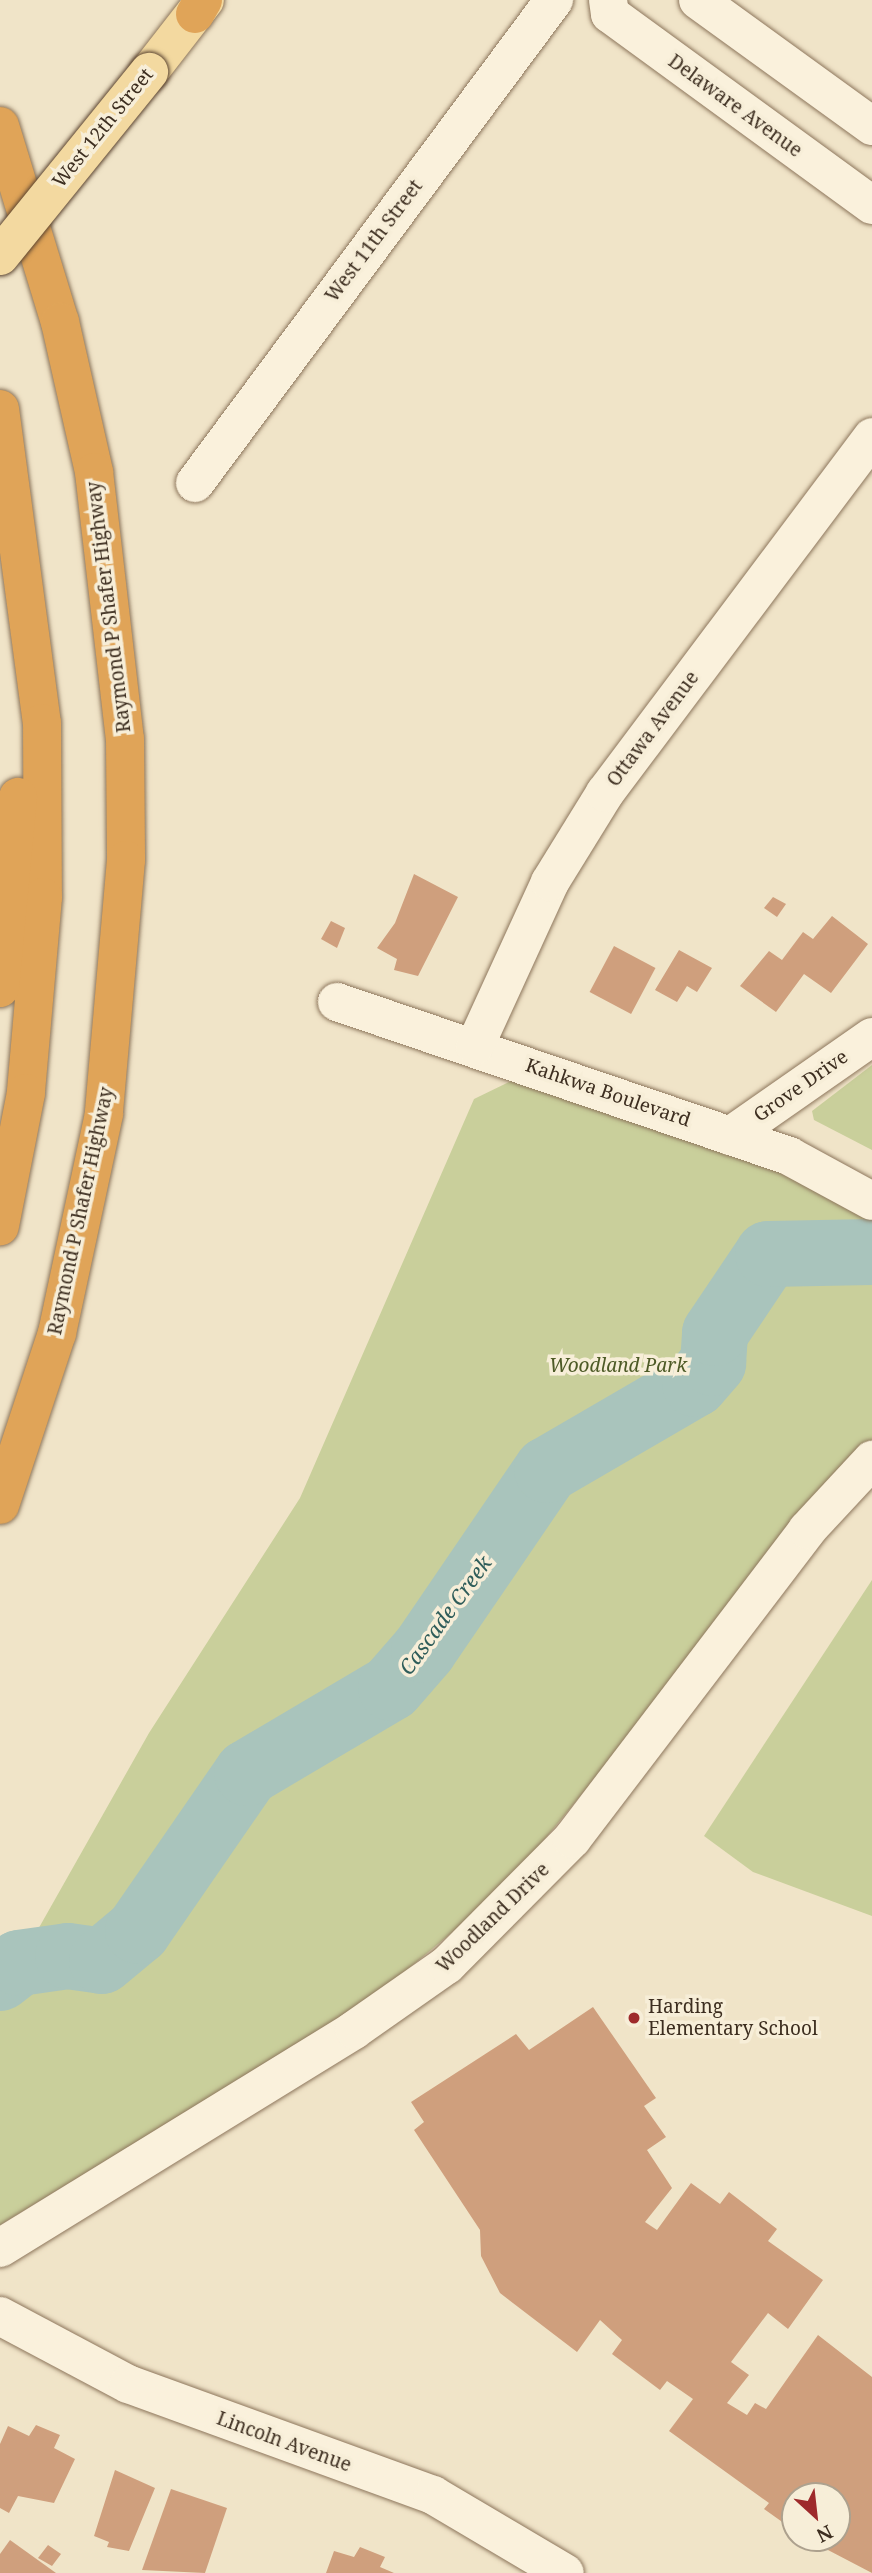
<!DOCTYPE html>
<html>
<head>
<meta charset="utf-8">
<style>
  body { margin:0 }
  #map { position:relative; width:872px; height:2573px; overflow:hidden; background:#f0e4c8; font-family:"Noto Serif",serif }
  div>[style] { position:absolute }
  .green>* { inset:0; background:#c9cf9b }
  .river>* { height:66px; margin:-33px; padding:0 33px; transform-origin:33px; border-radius:33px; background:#a9c4bc }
  .building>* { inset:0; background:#cf9f7d; transform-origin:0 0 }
  .roads { filter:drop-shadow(0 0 2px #8d765c) drop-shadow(0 0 2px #8d765c) }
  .minor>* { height:38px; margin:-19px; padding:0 19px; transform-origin:19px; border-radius:19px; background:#faf1dc }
  .tertiary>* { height:38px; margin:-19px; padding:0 19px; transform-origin:19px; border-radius:19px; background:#faf1dc }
  .primary>* { height:38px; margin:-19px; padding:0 19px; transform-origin:19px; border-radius:19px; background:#f3d9a0 }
  .motorway>* { height:38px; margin:-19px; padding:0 19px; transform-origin:19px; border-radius:19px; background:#e0a458 }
  .bridges { filter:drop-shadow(0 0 2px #5b4430) drop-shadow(0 0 2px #5b4430) }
  .primary-bridge>* { height:38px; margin:-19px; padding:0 19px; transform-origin:19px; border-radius:19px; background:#f3d9a0 }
  .dots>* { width:19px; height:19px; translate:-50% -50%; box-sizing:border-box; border:4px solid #f7eed8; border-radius:50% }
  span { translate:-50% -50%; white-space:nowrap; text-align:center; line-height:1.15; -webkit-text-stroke:7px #f7eed8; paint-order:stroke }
  .street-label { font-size:19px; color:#3d2e20 }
  .park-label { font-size:19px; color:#4d5a26; font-style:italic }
  .poi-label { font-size:19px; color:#3d2e20 }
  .left { translate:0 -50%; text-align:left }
  .water-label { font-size:21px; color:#2f5d5a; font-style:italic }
  .north { position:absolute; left:781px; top:2482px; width:70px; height:70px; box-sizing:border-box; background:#f7eed8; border:2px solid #ada18e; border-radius:50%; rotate:153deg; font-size:19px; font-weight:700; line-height:28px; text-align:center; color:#3d2e20 }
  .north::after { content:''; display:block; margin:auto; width:24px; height:32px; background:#9e2a2b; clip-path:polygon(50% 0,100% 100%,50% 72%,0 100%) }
</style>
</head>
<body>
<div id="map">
  <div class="green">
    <i style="clip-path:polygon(872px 1065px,872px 1150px,814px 1120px,812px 1111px)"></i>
    <i style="clip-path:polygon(511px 1081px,781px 1173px,872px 1221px,872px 1442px,539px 1846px,474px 1914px,372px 1999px,0 2225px,0 1978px,19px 1963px,149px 1733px,300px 1498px,474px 1099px)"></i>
    <i style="clip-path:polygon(872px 1580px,872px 1916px,753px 1872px,704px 1836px)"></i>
  </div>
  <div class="river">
    <i style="left:0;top:1978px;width:24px;rotate:-38deg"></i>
    <i style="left:19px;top:1963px;width:49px;rotate:-8.1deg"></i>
    <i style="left:68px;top:1956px;width:34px;rotate:8deg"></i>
    <i style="left:102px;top:1961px;width:47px;rotate:-39.8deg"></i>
    <i style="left:138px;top:1931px;width:192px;rotate:-55.4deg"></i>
    <i style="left:247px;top:1773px;width:167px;rotate:-30.6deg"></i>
    <i style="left:391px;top:1688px;width:50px;rotate:-49deg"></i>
    <i style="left:424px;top:1650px;width:218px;rotate:-55.7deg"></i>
    <i style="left:547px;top:1470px;width:171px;rotate:-30.2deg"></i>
    <i style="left:695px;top:1384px;width:28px;rotate:-49deg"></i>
    <i style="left:713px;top:1363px;width:30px;rotate:-86deg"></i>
    <i style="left:715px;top:1333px;width:95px;rotate:-56.1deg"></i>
    <i style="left:768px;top:1254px;width:104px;rotate:-1.1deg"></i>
  </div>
  <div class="building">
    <i style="clip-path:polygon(414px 874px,458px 897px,418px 976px,394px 970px,397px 959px,377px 948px,395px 923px)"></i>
    <i style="clip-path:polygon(773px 897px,786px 904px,777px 917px,764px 908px)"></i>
    <i style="clip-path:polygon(832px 916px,868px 944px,831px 993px,804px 974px,776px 1012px,740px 986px,769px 951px,782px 960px,803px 932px,813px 939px)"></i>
    <i style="clip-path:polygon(331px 921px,345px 928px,337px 948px,321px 939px)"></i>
    <i style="left:614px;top:946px;width:47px;height:52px;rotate:28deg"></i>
    <i style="clip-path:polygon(679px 950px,712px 968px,697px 992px,687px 986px,677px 1002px,655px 990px)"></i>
    <i style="clip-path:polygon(593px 2007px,656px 2098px,644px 2106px,666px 2137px,647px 2150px,672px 2188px,645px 2222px,657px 2230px,691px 2183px,720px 2204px,729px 2192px,777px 2229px,768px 2241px,823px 2280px,788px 2329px,768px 2313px,731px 2362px,749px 2375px,727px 2403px,747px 2415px,755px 2403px,766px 2409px,818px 2335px,872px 2377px,872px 2573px,805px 2538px,837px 2538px,837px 2496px,795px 2496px,795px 2531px,764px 2509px,769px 2503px,669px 2431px,693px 2399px,667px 2381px,660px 2390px,612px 2354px,622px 2340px,600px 2320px,577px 2352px,500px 2293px,481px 2256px,480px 2230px,414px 2130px,424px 2122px,411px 2102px,516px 2034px,529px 2050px)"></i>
    <i style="clip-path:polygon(36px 2425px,60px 2435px,54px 2448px,75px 2459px,54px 2503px,18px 2496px,9px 2513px,0 2508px,0 2444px,8px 2426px,29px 2436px)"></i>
    <i style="clip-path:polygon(115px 2470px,155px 2488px,129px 2551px,107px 2547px,109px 2542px,94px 2536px)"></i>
    <i style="clip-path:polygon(171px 2489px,227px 2508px,205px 2573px,142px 2570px)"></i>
    <i style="clip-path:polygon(10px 2540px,56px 2573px,0 2573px,0 2554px)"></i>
    <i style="clip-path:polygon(48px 2545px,61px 2554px,52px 2566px,38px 2558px)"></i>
    <i style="clip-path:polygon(360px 2547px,385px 2557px,380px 2567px,394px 2573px,326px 2573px,334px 2551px,354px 2557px)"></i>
  </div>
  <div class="roads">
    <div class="minor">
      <i style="left:608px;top:0;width:14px;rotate:82deg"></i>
      <i style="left:610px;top:14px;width:324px;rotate:36.1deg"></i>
      <i style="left:698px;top:0;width:215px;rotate:35.9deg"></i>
      <i style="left:195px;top:483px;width:602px;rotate:-53.38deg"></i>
      <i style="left:337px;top:1002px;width:478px;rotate:18.8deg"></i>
      <i style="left:789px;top:1156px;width:94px;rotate:28.5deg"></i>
      <i style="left:475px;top:1046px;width:180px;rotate:-65.4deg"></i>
      <i style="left:550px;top:882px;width:105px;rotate:-58.3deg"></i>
      <i style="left:605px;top:793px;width:445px;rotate:-53.1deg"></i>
      <i style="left:730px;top:1136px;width:173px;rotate:-34.9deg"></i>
      <i style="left:0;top:2248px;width:416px;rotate:-31.6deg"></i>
      <i style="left:354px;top:2030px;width:113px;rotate:-35deg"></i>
      <i style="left:447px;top:1965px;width:177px;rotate:-45.2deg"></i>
      <i style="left:572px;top:1839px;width:388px;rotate:-52.7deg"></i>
      <i style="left:807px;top:1530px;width:96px;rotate:-47.1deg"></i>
    </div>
    <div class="tertiary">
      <i style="left:0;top:2316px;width:145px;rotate:28deg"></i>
      <i style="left:128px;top:2384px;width:325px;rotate:20deg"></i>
      <i style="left:433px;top:2495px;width:153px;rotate:30.6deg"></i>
    </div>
    <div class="primary">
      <i style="left:149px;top:72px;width:91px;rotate:-52.1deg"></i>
    </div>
    <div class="motorway">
      <i style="left:195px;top:14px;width:16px;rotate:-60deg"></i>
      <i style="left:0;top:126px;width:205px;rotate:73deg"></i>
      <i style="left:60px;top:322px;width:154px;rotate:77.2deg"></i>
      <i style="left:94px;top:472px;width:269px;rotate:83.4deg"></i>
      <i style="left:125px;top:739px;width:121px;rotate:89.5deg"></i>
      <i style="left:126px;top:860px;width:255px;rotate:95deg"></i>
      <i style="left:104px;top:1114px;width:224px;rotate:102.1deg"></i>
      <i style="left:57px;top:1333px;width:181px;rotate:108.3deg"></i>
      <i style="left:0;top:409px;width:317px;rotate:82.4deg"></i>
      <i style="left:42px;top:723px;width:174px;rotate:89.7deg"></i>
      <i style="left:43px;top:897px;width:197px;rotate:95deg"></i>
      <i style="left:26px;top:1093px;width:136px;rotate:101.1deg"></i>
      <i style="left:0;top:988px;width:192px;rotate:-84.6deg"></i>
    </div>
  </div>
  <div class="bridges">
    <div class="primary-bridge">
      <i style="left:0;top:256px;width:237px;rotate:-51deg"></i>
    </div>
  </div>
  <div class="dots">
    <i style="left:634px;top:2018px;background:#9e2a2b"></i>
  </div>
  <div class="street-label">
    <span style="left:735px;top:106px;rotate:36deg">Delaware Avenue</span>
    <span style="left:103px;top:128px;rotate:-51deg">West 12th Street</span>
    <span style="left:374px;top:241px;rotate:-53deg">West 11th Street</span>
    <span style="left:109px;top:607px;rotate:-97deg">Raymond P Shafer Highway</span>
    <span style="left:653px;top:729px;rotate:-53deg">Ottawa Avenue</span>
    <span style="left:801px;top:1086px;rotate:-35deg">Grove Drive</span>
    <span style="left:608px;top:1093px;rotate:19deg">Kahkwa Boulevard</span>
    <span style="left:81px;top:1211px;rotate:-78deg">Raymond P Shafer Highway</span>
    <span style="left:493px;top:1918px;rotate:-44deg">Woodland Drive</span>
    <span style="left:284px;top:2442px;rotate:20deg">Lincoln Avenue</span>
  </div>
  <div class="park-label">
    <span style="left:618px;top:1366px">Woodland Park</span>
  </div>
  <div class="poi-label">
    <span class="left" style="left:648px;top:2018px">Harding<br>Elementary School</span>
  </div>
  <div class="water-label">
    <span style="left:445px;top:1615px;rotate:-54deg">Cascade Creek</span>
  </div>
  <div class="north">N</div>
</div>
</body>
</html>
